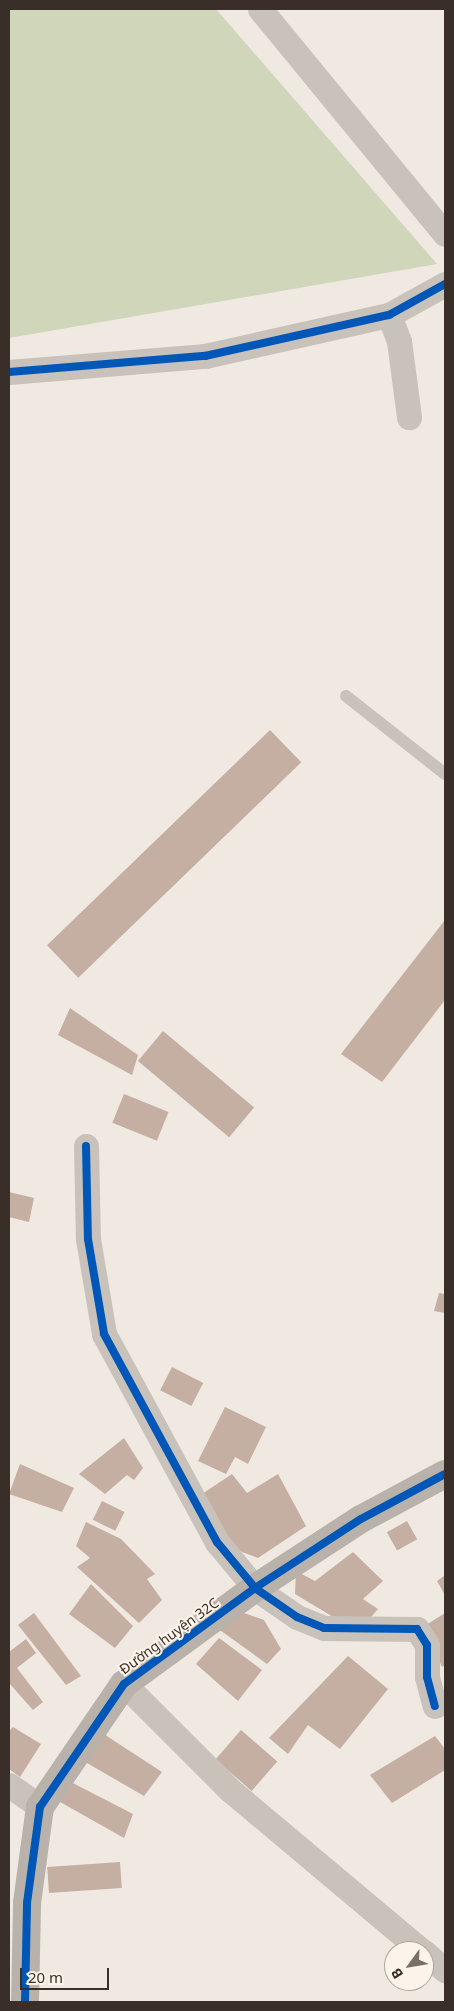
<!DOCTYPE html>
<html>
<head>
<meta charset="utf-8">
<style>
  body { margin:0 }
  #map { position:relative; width:454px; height:2011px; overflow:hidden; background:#efe9e2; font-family:"Noto Sans",sans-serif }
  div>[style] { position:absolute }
  .green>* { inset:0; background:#cfd6ba }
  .building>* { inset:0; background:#c5aea2; transform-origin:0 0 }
  .lane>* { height:12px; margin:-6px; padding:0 6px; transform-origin:6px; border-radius:6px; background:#c9c2bb }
  .street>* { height:25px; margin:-12.5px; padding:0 12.5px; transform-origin:12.5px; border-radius:12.5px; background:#c9c2bb }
  .secondary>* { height:28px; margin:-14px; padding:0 14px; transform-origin:14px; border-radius:14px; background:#b9b2ab }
  .cycleway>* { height:8px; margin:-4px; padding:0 4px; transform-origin:4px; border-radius:4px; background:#0057b8 }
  span { translate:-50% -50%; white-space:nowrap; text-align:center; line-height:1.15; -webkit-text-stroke:4px #fcf4ea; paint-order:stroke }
  .street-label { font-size:14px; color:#3a2f28 }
  .frame { position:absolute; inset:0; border:10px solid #3a2f28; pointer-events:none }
  .north { position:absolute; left:384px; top:1941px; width:50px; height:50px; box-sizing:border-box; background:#fcf4ea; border:1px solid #aea59c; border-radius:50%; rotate:238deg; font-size:14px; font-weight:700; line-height:20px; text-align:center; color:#3a2f28 }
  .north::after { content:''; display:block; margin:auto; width:18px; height:22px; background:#797069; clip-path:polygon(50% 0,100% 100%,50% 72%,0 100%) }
  .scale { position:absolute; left:20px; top:1968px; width:89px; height:22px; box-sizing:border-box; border:2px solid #3a2f28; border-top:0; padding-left:6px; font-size:15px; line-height:18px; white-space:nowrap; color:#3a2f28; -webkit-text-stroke:4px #fcf4ea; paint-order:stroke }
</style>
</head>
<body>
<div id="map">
  <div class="green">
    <i style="clip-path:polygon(9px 9px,216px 9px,437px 264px,9px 338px)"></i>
  </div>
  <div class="building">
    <i style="left:270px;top:730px;width:45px;height:310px;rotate:46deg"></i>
    <i style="clip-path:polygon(445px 920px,445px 1000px,382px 1082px,341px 1054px)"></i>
    <i style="clip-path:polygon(70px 1008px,138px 1055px,132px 1075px,58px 1035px)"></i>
    <i style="left:163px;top:1031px;width:119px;height:39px;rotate:40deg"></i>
    <i style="left:124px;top:1094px;width:48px;height:31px;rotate:22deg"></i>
    <i style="clip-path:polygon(9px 1192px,34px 1198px,29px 1222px,9px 1217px)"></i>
    <i style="clip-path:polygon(439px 1293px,445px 1294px,445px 1313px,434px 1311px)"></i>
    <i style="left:172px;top:1367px;width:35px;height:26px;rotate:27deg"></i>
    <i style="clip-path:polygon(225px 1407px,266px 1427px,248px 1464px,235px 1457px,226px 1474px,198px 1461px)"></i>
    <i style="clip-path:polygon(124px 1438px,143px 1468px,134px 1480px,127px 1475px,105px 1494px,79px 1474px)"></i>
    <i style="clip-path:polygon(20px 1464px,74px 1488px,62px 1512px,9px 1494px)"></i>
    <i style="clip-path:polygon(232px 1474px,247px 1493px,278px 1474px,306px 1526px,258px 1558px,234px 1549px,202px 1494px)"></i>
    <i style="left:102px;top:1501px;width:25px;height:21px;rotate:26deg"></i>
    <i style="left:407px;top:1521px;width:21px;height:23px;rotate:61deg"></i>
    <i style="clip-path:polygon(86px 1522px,121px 1539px,155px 1574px,147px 1579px,162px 1600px,139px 1623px,77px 1567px,90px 1558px,76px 1546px)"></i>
    <i style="clip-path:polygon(353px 1552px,383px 1581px,363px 1599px,378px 1609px,358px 1632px,295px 1594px,296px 1571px,315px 1581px)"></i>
    <i style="clip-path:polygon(445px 1575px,445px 1595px,437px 1581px)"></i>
    <i style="clip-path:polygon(91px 1584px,133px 1626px,115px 1648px,69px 1614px)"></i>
    <i style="clip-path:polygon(238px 1611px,264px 1620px,281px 1649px,267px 1664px,217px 1628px)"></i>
    <i style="clip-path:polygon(34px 1613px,81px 1676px,66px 1685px,18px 1625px)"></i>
    <i style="clip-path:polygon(445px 1613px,445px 1665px,442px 1667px,423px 1627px)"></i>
    <i style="clip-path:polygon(219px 1638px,262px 1670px,238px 1701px,196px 1664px)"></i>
    <i style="clip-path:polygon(26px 1639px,36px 1653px,17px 1668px,43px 1702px,33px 1710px,9px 1683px,9px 1652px)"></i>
    <i style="clip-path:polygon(348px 1656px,388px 1689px,340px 1749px,308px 1725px,288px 1754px,269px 1738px)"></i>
    <i style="clip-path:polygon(13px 1727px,41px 1744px,20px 1777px,9px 1769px,9px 1731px)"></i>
    <i style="clip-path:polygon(96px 1729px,162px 1772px,144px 1796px,80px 1759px)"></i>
    <i style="left:241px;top:1730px;width:48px;height:39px;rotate:41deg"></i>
    <i style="clip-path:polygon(435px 1736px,445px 1749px,445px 1770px,392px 1803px,370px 1775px)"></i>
    <i style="clip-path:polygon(65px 1779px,133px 1814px,124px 1838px,53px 1798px)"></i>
    <i style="left:120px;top:1862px;width:26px;height:73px;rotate:86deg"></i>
  </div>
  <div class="lane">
    <i style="left:346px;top:696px;width:126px;rotate:38.2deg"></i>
  </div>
  <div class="street">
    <i style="left:260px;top:9px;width:291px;rotate:50.6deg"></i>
    <i style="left:389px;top:315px;width:28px;rotate:69deg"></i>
    <i style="left:399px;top:341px;width:77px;rotate:82.5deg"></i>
    <i style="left:9px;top:372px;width:197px;rotate:-4.7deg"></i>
    <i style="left:205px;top:356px;width:189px;rotate:-12.6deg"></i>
    <i style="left:389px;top:315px;width:64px;rotate:-29deg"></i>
    <i style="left:86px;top:1146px;width:93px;rotate:88.8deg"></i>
    <i style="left:88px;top:1239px;width:96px;rotate:80.4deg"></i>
    <i style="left:104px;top:1334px;width:237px;rotate:61.5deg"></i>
    <i style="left:217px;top:1542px;width:60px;rotate:50.4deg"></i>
    <i style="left:255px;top:1588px;width:51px;rotate:34.6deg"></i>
    <i style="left:297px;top:1617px;width:29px;rotate:22deg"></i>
    <i style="left:324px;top:1628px;width:93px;rotate:0.6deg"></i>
    <i style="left:417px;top:1629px;width:19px;rotate:58deg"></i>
    <i style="left:427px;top:1645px;width:32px;rotate:90deg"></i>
    <i style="left:427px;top:1677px;width:30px;rotate:75deg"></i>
    <i style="left:124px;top:1684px;width:150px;rotate:45deg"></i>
    <i style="left:230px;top:1790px;width:251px;rotate:40deg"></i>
    <i style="left:9px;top:1785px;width:38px;rotate:35deg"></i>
    <i style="left:424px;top:1952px;width:28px;rotate:41deg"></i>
  </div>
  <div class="secondary">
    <i style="left:25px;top:2002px;width:99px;rotate:-88.8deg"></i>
    <i style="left:27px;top:1903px;width:97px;rotate:-82.3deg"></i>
    <i style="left:40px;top:1807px;width:149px;rotate:-55.7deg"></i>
    <i style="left:124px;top:1684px;width:162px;rotate:-36.2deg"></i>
    <i style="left:255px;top:1588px;width:126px;rotate:-33.1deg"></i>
    <i style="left:361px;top:1519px;width:95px;rotate:-28.2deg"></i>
  </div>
  <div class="cycleway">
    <i style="left:9px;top:372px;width:197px;rotate:-4.7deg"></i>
    <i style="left:205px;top:356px;width:189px;rotate:-12.6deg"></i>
    <i style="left:389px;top:315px;width:64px;rotate:-29deg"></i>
    <i style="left:86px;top:1146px;width:93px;rotate:88.8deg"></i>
    <i style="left:88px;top:1239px;width:96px;rotate:80.4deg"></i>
    <i style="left:104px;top:1334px;width:237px;rotate:61.5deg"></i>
    <i style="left:217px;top:1542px;width:60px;rotate:50.4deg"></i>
    <i style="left:255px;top:1588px;width:51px;rotate:34.6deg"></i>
    <i style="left:297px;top:1617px;width:29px;rotate:22deg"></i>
    <i style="left:324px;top:1628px;width:93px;rotate:0.6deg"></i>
    <i style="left:417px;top:1629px;width:19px;rotate:58deg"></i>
    <i style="left:427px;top:1645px;width:32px;rotate:90deg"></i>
    <i style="left:427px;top:1677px;width:30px;rotate:75deg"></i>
    <i style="left:25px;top:2002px;width:99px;rotate:-88.8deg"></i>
    <i style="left:27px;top:1903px;width:97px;rotate:-82.3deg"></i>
    <i style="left:40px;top:1807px;width:149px;rotate:-55.7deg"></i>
    <i style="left:124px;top:1684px;width:162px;rotate:-36.2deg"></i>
    <i style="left:255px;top:1588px;width:126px;rotate:-33.1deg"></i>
    <i style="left:361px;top:1519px;width:95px;rotate:-28.2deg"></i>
  </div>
  <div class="street-label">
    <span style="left:169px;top:1636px;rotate:-36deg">Đường huyện 32C</span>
  </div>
  <div class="frame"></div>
  <div class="north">B</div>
  <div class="scale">20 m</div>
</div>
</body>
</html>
